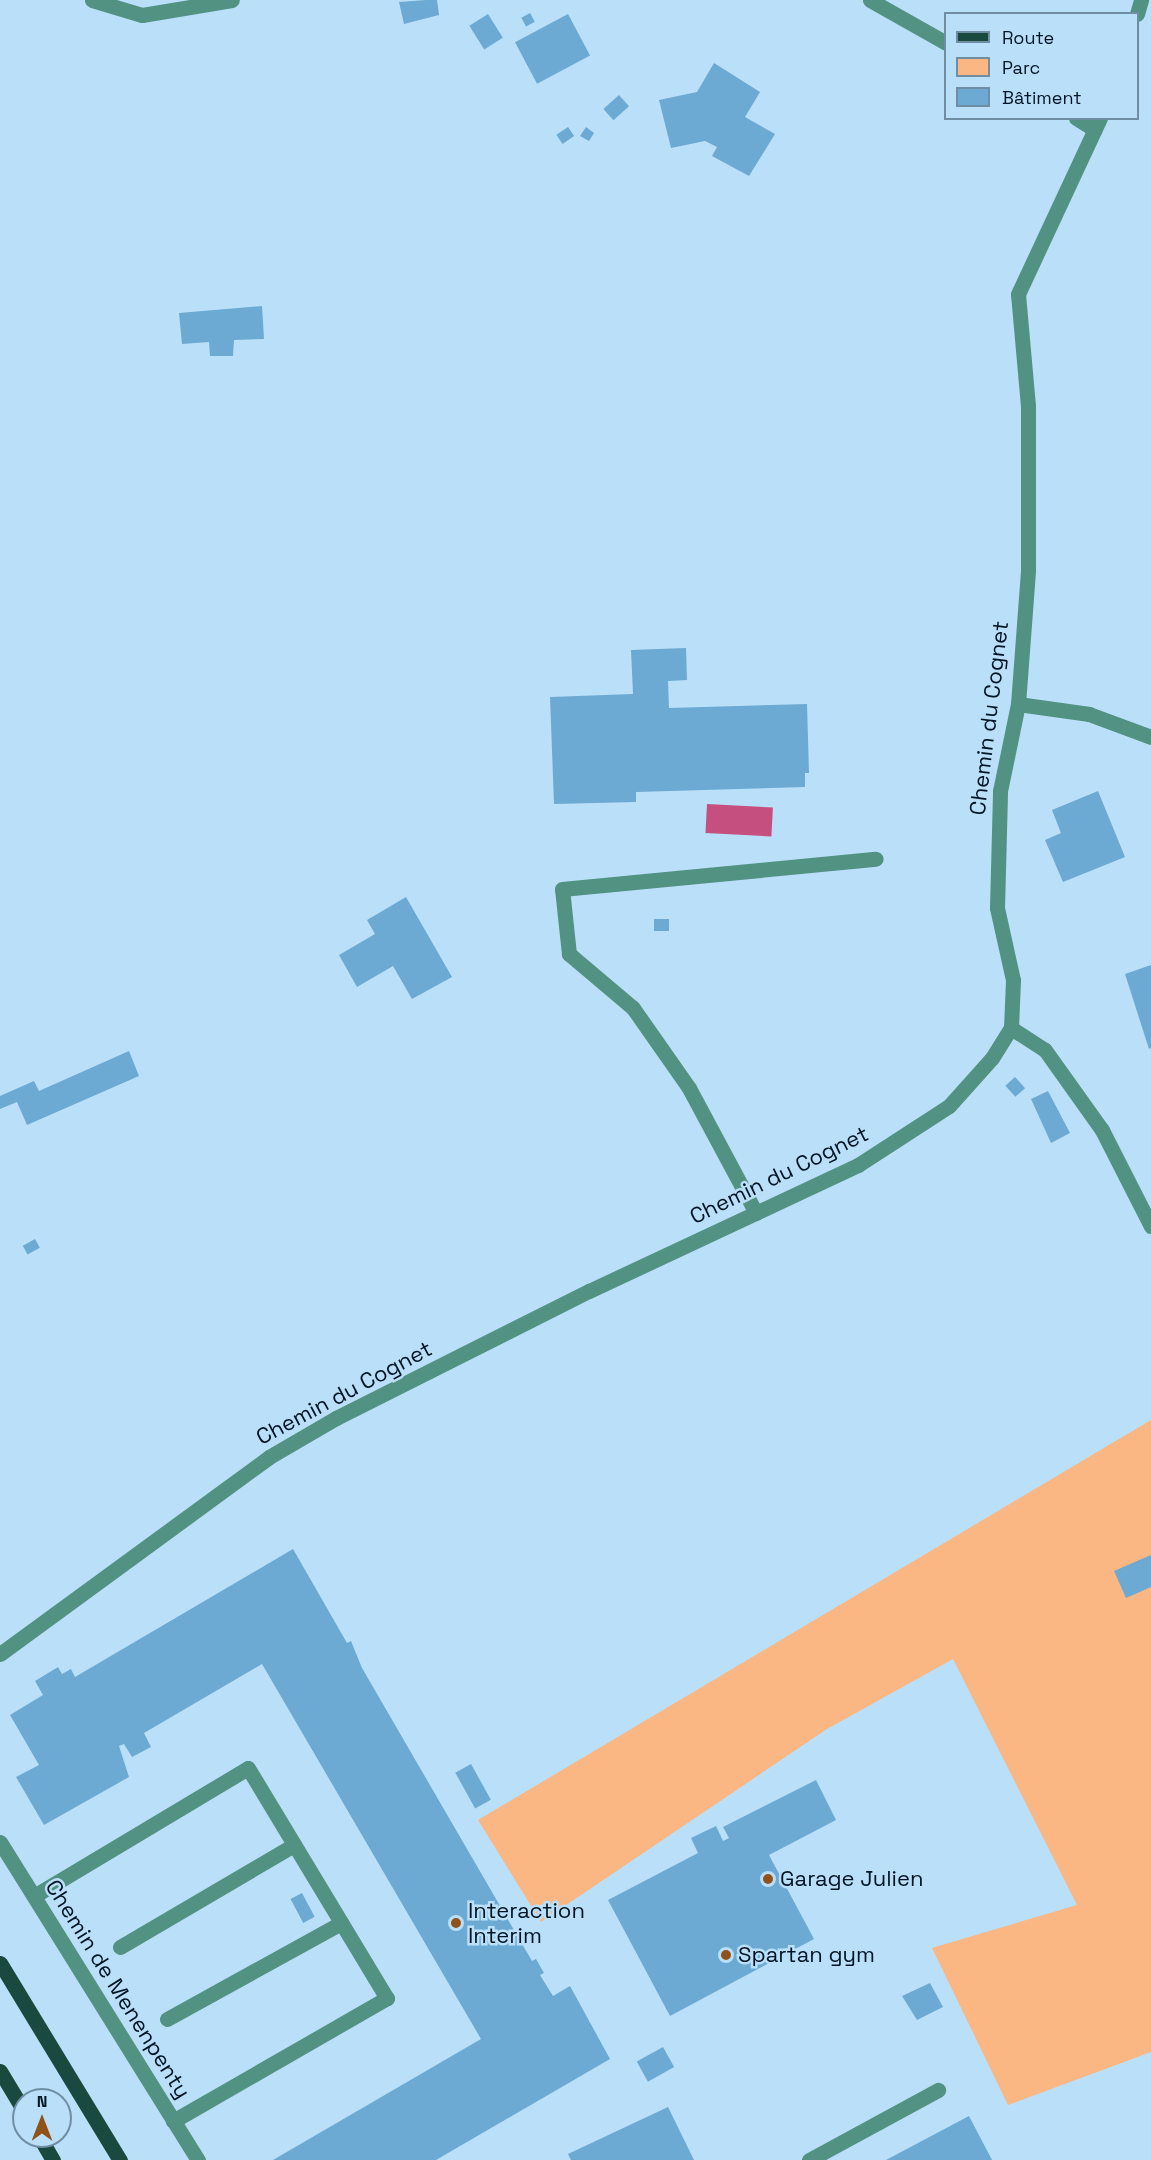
<!DOCTYPE html>
<html>
<head>
<meta charset="utf-8">
<style>
  body { margin:0 }
  #map { position:relative; width:1151px; height:2160px; overflow:hidden; background:#badff8; font-family:"Space Grotesk",sans-serif }
  div>[style] { position:absolute }
  .green>* { inset:0; background:#fab683 }
  .water>* { inset:0; background:#c54f7e; transform-origin:0 0 }
  .building>* { inset:0; background:#6caad3; transform-origin:0 0 }
  .minor>* { height:15px; margin:-7.5px; padding:0 7.5px; transform-origin:7.5px; border-radius:7.5px; background:#519283 }
  .major>* { height:15px; margin:-7.5px; padding:0 7.5px; transform-origin:7.5px; border-radius:7.5px; background:#1a493f }
  .dots>* { width:16px; height:16px; translate:-50% -50%; box-sizing:border-box; border:3px solid #badff8; border-radius:50% }
  span { translate:-50% -50%; white-space:nowrap; text-align:center; line-height:1.15; -webkit-text-stroke:5px #badff8; paint-order:stroke }
  .street-label { font-size:22px; color:#001423 }
  .poi-label { font-size:22px; color:#001423 }
  .left { translate:0 -50%; text-align:left }
  .legend { position:absolute; left:944px; top:12px; width:195px; height:108px; box-sizing:border-box; background:#badff8; border:2px solid #708ea3; margin:0; padding:8px 10px; list-style:none; font-size:18px; color:#001423 }
  .legend li { display:flex; align-items:center; gap:12px; height:30px }
  .legend b { width:30px; border:2px solid #708ea3 }
  .north { position:absolute; left:12px; top:2088px; width:60px; height:60px; box-sizing:border-box; background:#badff8; border:2px solid #708ea3; border-radius:50%; rotate:0deg; font-size:16px; font-weight:700; line-height:24px; text-align:center; color:#001423 }
  .north::after { content:''; display:block; margin:auto; width:21px; height:27px; background:#915219; clip-path:polygon(50% 0,100% 100%,50% 72%,0 100%) }
</style>
</head>
<body>
<div id="map">
  <div class="green">
    <i style="clip-path:polygon(1151px 1420px,1151px 2052px,1008px 2105px,932px 1948px,1077px 1905px,953px 1659px,827px 1729px,541px 1922px,478px 1820px)"></i>
  </div>
  <div class="water">
    <i style="left:707px;top:804px;width:66px;height:29px;rotate:3deg"></i>
  </div>
  <div class="building">
    <i style="clip-path:polygon(426px 0,437px 0,439px 15px,404px 24px,399px 2px)"></i>
    <i style="left:530px;top:13px;width:10px;height:10px;rotate:61deg"></i>
    <i style="left:488px;top:14px;width:28px;height:22px;rotate:58deg"></i>
    <i style="left:568px;top:14px;width:47px;height:60px;rotate:62deg"></i>
    <i style="clip-path:polygon(714px 63px,760px 92px,745px 117px,775px 134px,749px 176px,712px 156px,717px 147px,705px 141px,671px 148px,659px 100px,697px 92px)"></i>
    <i style="left:619px;top:95px;width:15px;height:21px;rotate:48deg"></i>
    <i style="left:568px;top:127px;width:11px;height:14px;rotate:56deg"></i>
    <i style="clip-path:polygon(586px 127px,594px 133px,589px 141px,580px 136px)"></i>
    <i style="clip-path:polygon(262px 306px,264px 339px,234px 340px,233px 356px,210px 356px,209px 342px,182px 344px,179px 313px)"></i>
    <i style="clip-path:polygon(686px 648px,687px 680px,668px 681px,669px 708px,807px 704px,809px 773px,805px 773px,805px 787px,636px 792px,636px 802px,554px 804px,550px 697px,633px 694px,631px 650px)"></i>
    <i style="clip-path:polygon(1098px 791px,1125px 857px,1063px 882px,1045px 840px,1061px 833px,1052px 810px)"></i>
    <i style="clip-path:polygon(406px 897px,452px 977px,412px 999px,393px 966px,357px 987px,339px 955px,375px 934px,367px 920px)"></i>
    <i style="left:654px;top:919px;width:15px;height:12px"></i>
    <i style="clip-path:polygon(1151px 965px,1151px 1048px,1149px 1049px,1125px 974px)"></i>
    <i style="clip-path:polygon(129px 1051px,139px 1076px,27px 1125px,17px 1102px,0 1109px,0 1096px,34px 1081px,39px 1091px)"></i>
    <i style="left:1015px;top:1077px;width:15px;height:13px;rotate:48deg"></i>
    <i style="clip-path:polygon(1048px 1091px,1070px 1133px,1051px 1143px,1031px 1099px)"></i>
    <i style="left:35px;top:1239px;width:10px;height:14px;rotate:61deg"></i>
    <i style="clip-path:polygon(293px 1549px,347px 1643px,351px 1641px,362px 1668px,532px 1961px,536px 1959px,544px 1973px,540px 1975px,553px 1996px,570px 1986px,610px 2059px,436px 2160px,273px 2160px,481px 2039px,262px 1664px,144px 1733px,151px 1747px,132px 1757px,124px 1744px,119px 1746px,129px 1777px,44px 1825px,16px 1777px,39px 1765px,10px 1715px,43px 1695px,35px 1681px,58px 1667px,62px 1674px,71px 1669px,75px 1677px)"></i>
    <i style="clip-path:polygon(1151px 1555px,1151px 1587px,1126px 1598px,1114px 1571px)"></i>
    <i style="left:471px;top:1764px;width:41px;height:18px;rotate:61deg"></i>
    <i style="clip-path:polygon(816px 1780px,836px 1820px,769px 1855px,814px 1939px,670px 2016px,608px 1900px,698px 1853px,691px 1838px,716px 1826px,723px 1841px,729px 1838px,723px 1827px)"></i>
    <i style="left:302px;top:1893px;width:27px;height:13px;rotate:62deg"></i>
    <i style="clip-path:polygon(930px 1983px,943px 2007px,917px 2020px,902px 1996px)"></i>
    <i style="left:663px;top:2047px;width:23px;height:30px;rotate:61deg"></i>
    <i style="clip-path:polygon(668px 2107px,694px 2160px,571px 2160px,568px 2154px)"></i>
    <i style="clip-path:polygon(969px 2116px,992px 2160px,886px 2160px)"></i>
  </div>
  <div class="minor">
    <i style="left:92px;top:0;width:52px;rotate:16.7deg"></i>
    <i style="left:142px;top:15px;width:91px;rotate:-9.5deg"></i>
    <i style="left:870px;top:0;width:87px;rotate:29.5deg"></i>
    <i style="left:1137px;top:14px;width:15px;rotate:-74deg"></i>
    <i style="left:1076px;top:118px;width:22px;rotate:32deg"></i>
    <i style="left:1018px;top:704px;width:72px;rotate:8deg"></i>
    <i style="left:1089px;top:714px;width:66px;rotate:20.4deg"></i>
    <i style="left:1011px;top:1028px;width:40px;rotate:32.9deg"></i>
    <i style="left:1045px;top:1050px;width:98px;rotate:54.5deg"></i>
    <i style="left:1102px;top:1130px;width:108px;rotate:63deg"></i>
    <i style="left:756px;top:1213px;width:142px;rotate:-118.2deg"></i>
    <i style="left:689px;top:1088px;width:98px;rotate:-125deg"></i>
    <i style="left:633px;top:1008px;width:84px;rotate:-139.8deg"></i>
    <i style="left:569px;top:954px;width:65px;rotate:-96.1deg"></i>
    <i style="left:562px;top:889px;width:315px;rotate:-5.5deg"></i>
    <i style="left:0;top:1654px;width:333px;rotate:-36.2deg"></i>
    <i style="left:269px;top:1457px;width:78px;rotate:-30.2deg"></i>
    <i style="left:336px;top:1418px;width:283px;rotate:-26.7deg"></i>
    <i style="left:589px;top:1291px;width:297px;rotate:-25.1deg"></i>
    <i style="left:858px;top:1165px;width:108px;rotate:-33deg"></i>
    <i style="left:949px;top:1106px;width:64px;rotate:-48.1deg"></i>
    <i style="left:992px;top:1058px;width:36px;rotate:-58deg"></i>
    <i style="left:1011px;top:1028px;width:48px;rotate:-87.6deg"></i>
    <i style="left:1013px;top:980px;width:74px;rotate:-102.5deg"></i>
    <i style="left:997px;top:908px;width:117px;rotate:-88.5deg"></i>
    <i style="left:1000px;top:791px;width:89px;rotate:-78.3deg"></i>
    <i style="left:1018px;top:704px;width:134px;rotate:-85.7deg"></i>
    <i style="left:1028px;top:570px;width:164px;rotate:-90deg"></i>
    <i style="left:1028px;top:406px;width:112px;rotate:-95.1deg"></i>
    <i style="left:1018px;top:294px;width:194px;rotate:-65deg"></i>
    <i style="left:0;top:1842px;width:375px;rotate:58.1deg"></i>
    <i style="left:34px;top:1896px;width:249px;rotate:-30.9deg"></i>
    <i style="left:248px;top:1768px;width:269px;rotate:58.9deg"></i>
    <i style="left:387px;top:1998px;width:247px;rotate:150.1deg"></i>
    <i style="left:120px;top:1947px;width:202px;rotate:-30.4deg"></i>
    <i style="left:167px;top:2019px;width:199px;rotate:-28.9deg"></i>
    <i style="left:809px;top:2160px;width:147px;rotate:-28.5deg"></i>
  </div>
  <div class="major">
    <i style="left:0;top:1963px;width:231px;rotate:58.7deg"></i>
    <i style="left:0;top:2071px;width:47px;rotate:59deg"></i>
    <i style="left:39px;top:2136px;width:28px;rotate:60deg"></i>
  </div>
  <div class="dots">
    <i style="left:768px;top:1879px;background:#915219"></i>
    <i style="left:456px;top:1923px;background:#915219"></i>
    <i style="left:726px;top:1955px;background:#915219"></i>
  </div>
  <div class="street-label">
    <span style="left:989px;top:718px;rotate:-83deg">Chemin du Cognet</span>
    <span style="left:779px;top:1175px;rotate:-26deg">Chemin du Cognet</span>
    <span style="left:344px;top:1393px;rotate:-28deg">Chemin du Cognet</span>
    <span style="left:118px;top:1989px;rotate:58deg">Chemin de Menenpenty</span>
  </div>
  <div class="poi-label">
    <span class="left" style="left:780px;top:1879px">Garage Julien</span>
    <span class="left" style="left:468px;top:1923px">Interaction<br>Interim</span>
    <span class="left" style="left:738px;top:1955px">Spartan gym</span>
  </div>
  <ul class="legend">
  <li><b style="height:8px;background:#1a493f"></b>Route</li>
  <li><b style="height:16px;background:#fab683"></b>Parc</li>
  <li><b style="height:16px;background:#6caad3"></b>Bâtiment</li>
  </ul>
  <div class="north">N</div>
</div>
</body>
</html>
